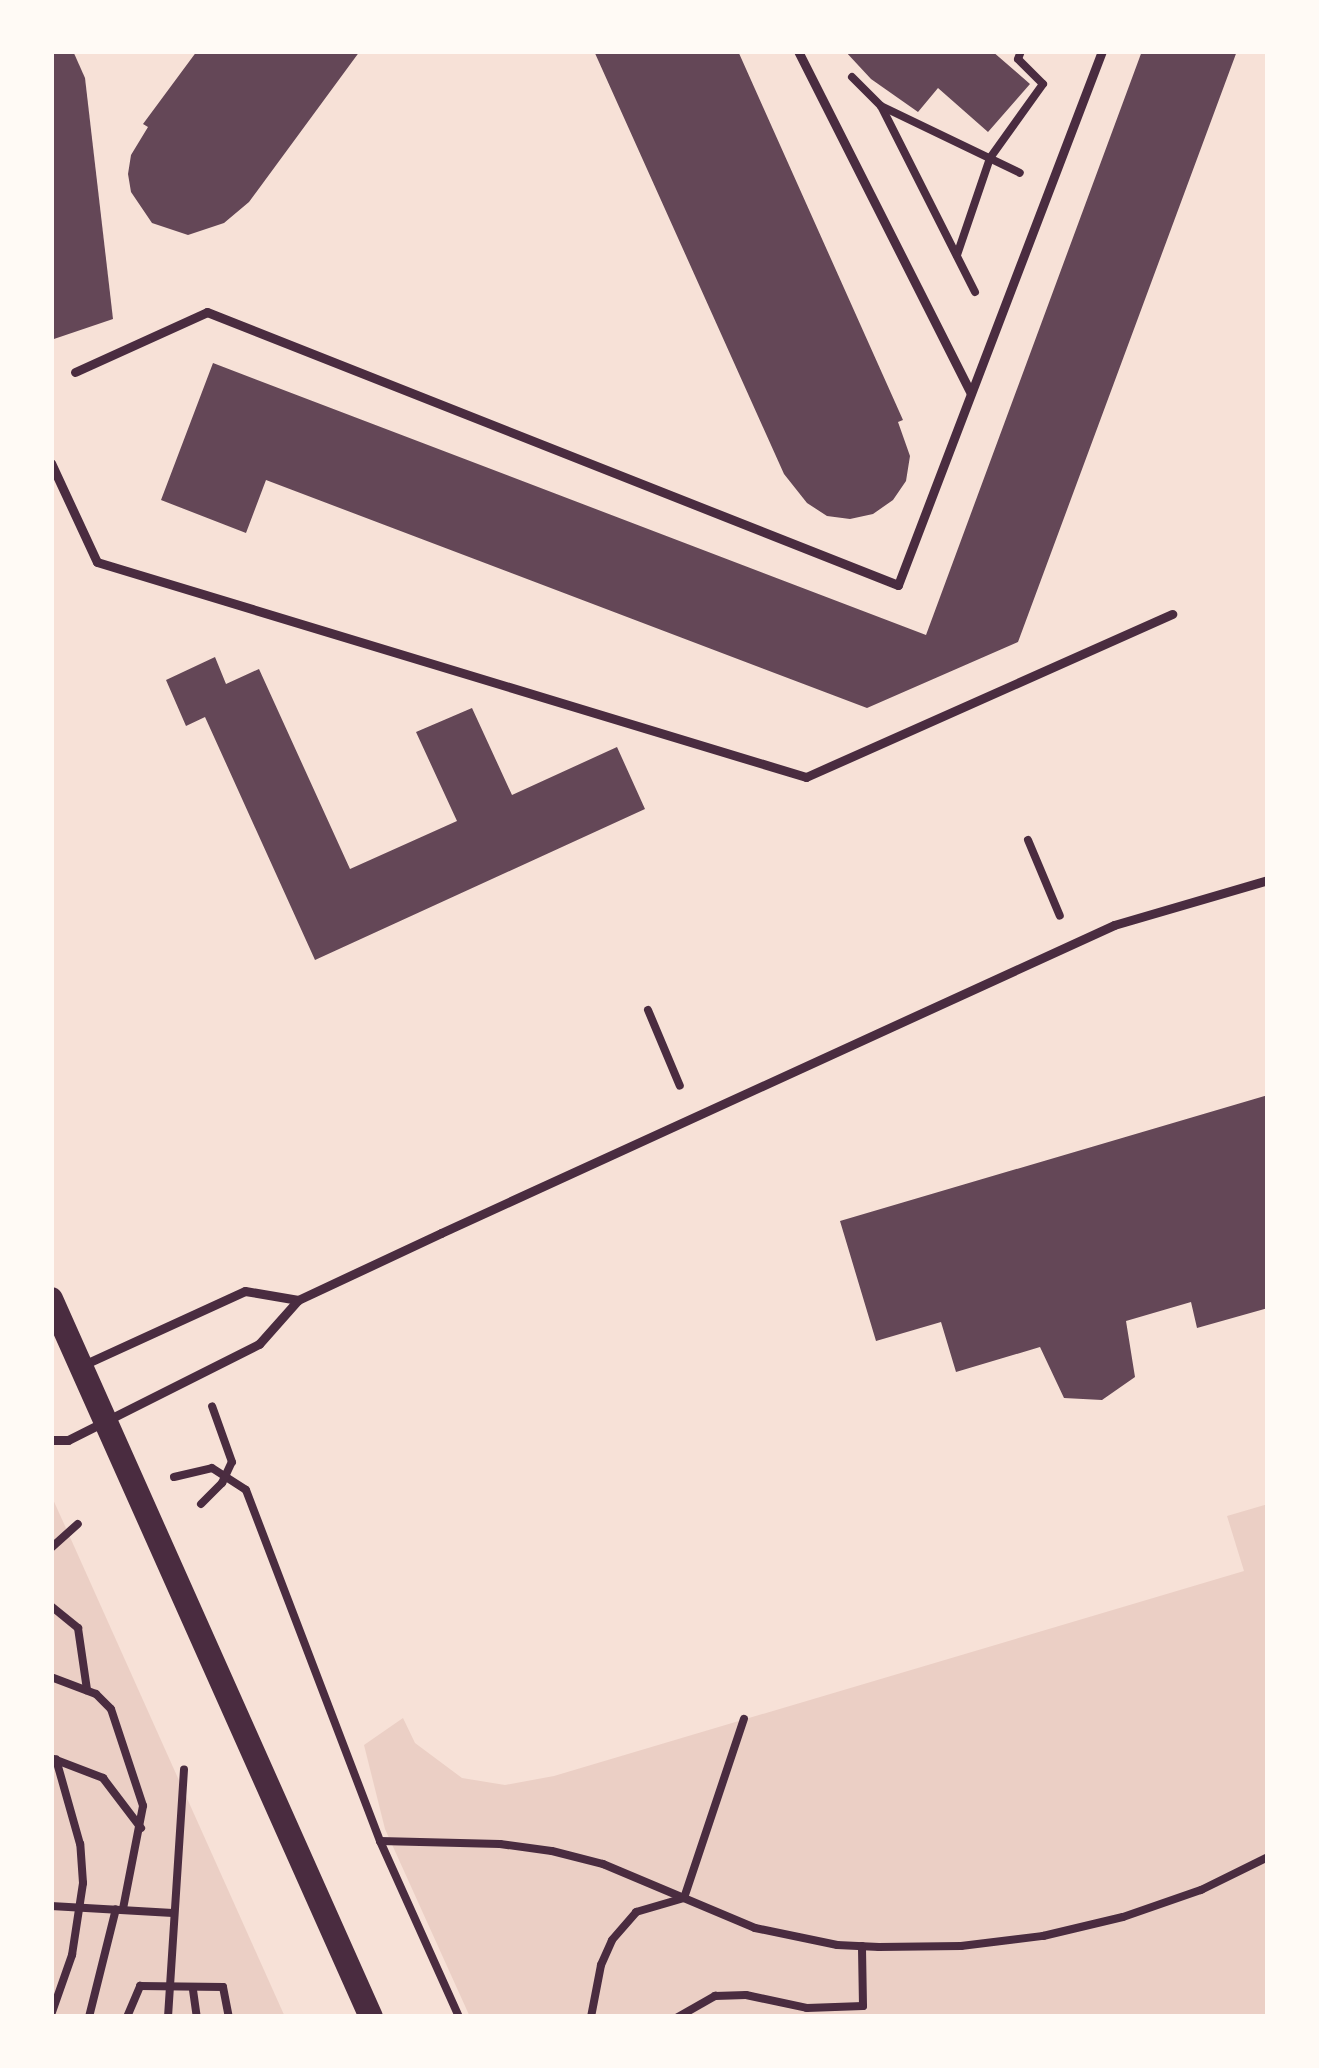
<!DOCTYPE html>
<html>
<head>
<meta charset="utf-8">
<style>
  body { margin:0 }
  #map { position:relative; width:1319px; height:2068px; overflow:hidden; background:#f7e1d7; font-family:Inter,sans-serif }
  div>[style] { position:absolute }
  .green>* { inset:0; background:#ebcfc5 }
  .building>* { inset:0; background:#644757 }
  .path>* { height:8px; margin:-4px; padding:0 4px; transform-origin:4px; border-radius:4px; background:#4a2c40 }
  .service>* { height:9px; margin:-4.5px; padding:0 4.5px; transform-origin:4.5px; border-radius:4.5px; background:#4a2c40 }
  .secondary>* { height:24px; margin:-12px; padding:0 12px; transform-origin:12px; border-radius:12px; background:#4a2c40 }
  span { translate:-50% -50%; white-space:nowrap; text-align:center; line-height:1.15; -webkit-text-stroke:9px #fffaf5; paint-order:stroke }
  .frame { position:absolute; inset:0; border:54px solid #fffaf5; pointer-events:none }
</style>
</head>
<body>
<div id="map">
  <div class="green">
    <i style="clip-path:polygon(51px 1495px,65px 1526px,285px 2017px,51px 2017px)"></i>
    <i style="clip-path:polygon(1268px 1504px,1268px 2017px,470px 2017px,385px 1829px,364px 1745px,403px 1718px,415px 1743px,462px 1778px,505px 1785px,554px 1776px,1244px 1571px,1227px 1516px)"></i>
  </div>
  <div class="building">
    <i style="clip-path:polygon(51px 51px,73px 51px,85px 78px,113px 319px,51px 340px)"></i>
    <i style="clip-path:polygon(197px 51px,360px 51px,249px 202px,224px 223px,188px 235px,152px 223px,131px 192px,128px 174px,131px 155px,148px 127px,143px 124px)"></i>
    <i style="clip-path:polygon(594px 51px,738px 51px,903px 420px,898px 422px,910px 456px,906px 481px,893px 500px,873px 514px,850px 519px,827px 516px,807px 503px,784px 474px)"></i>
    <i style="clip-path:polygon(845px 51px,992px 51px,1030px 84px,988px 132px,938px 88px,918px 112px,871px 79px)"></i>
    <i style="clip-path:polygon(1142px 51px,1237px 51px,1018px 642px,867px 708px,266px 480px,246px 533px,161px 500px,213px 363px,926px 635px)"></i>
    <i style="clip-path:polygon(215px 657px,226px 684px,259px 669px,350px 869px,457px 821px,416px 732px,472px 708px,512px 795px,617px 747px,645px 809px,315px 960px,205px 717px,186px 726px,166px 680px)"></i>
    <i style="clip-path:polygon(1268px 1095px,1268px 1308px,1197px 1328px,1191px 1302px,1126px 1321px,1135px 1377px,1102px 1400px,1064px 1398px,1040px 1347px,956px 1372px,941px 1322px,876px 1341px,840px 1221px)"></i>
  </div>
  <div class="path">
    <i style="left:852px;top:77px;width:41px;rotate:45deg"></i>
    <i style="left:957px;top:255px;width:102px;rotate:-71.2deg"></i>
    <i style="left:990px;top:158px;width:91px;rotate:-54.4deg"></i>
    <i style="left:1043px;top:84px;width:35px;rotate:-135deg"></i>
    <i style="left:1018px;top:59px;width:9px;rotate:-69deg"></i>
    <i style="left:975px;top:292px;width:208px;rotate:-116.8deg"></i>
    <i style="left:881px;top:106px;width:154px;rotate:25.7deg"></i>
    <i style="left:1028px;top:840px;width:82px;rotate:67.2deg"></i>
    <i style="left:648px;top:1010px;width:82px;rotate:67.2deg"></i>
    <i style="left:174px;top:1477px;width:39px;rotate:-13deg"></i>
    <i style="left:212px;top:1468px;width:40px;rotate:32.9deg"></i>
    <i style="left:246px;top:1490px;width:376px;rotate:69.1deg"></i>
    <i style="left:380px;top:1841px;width:193px;rotate:65.8deg"></i>
    <i style="left:201px;top:1504px;width:30px;rotate:-45deg"></i>
    <i style="left:222px;top:1483px;width:23px;rotate:-65deg"></i>
    <i style="left:232px;top:1462px;width:59px;rotate:-109.7deg"></i>
    <i style="left:51px;top:1548px;width:36px;rotate:-42deg"></i>
    <i style="left:51px;top:1606px;width:35px;rotate:39deg"></i>
    <i style="left:78px;top:1628px;width:63px;rotate:81.7deg"></i>
    <i style="left:51px;top:1677px;width:48px;rotate:20.7deg"></i>
    <i style="left:96px;top:1694px;width:21px;rotate:45deg"></i>
    <i style="left:111px;top:1709px;width:102px;rotate:71.7deg"></i>
    <i style="left:143px;top:1806px;width:105px;rotate:101deg"></i>
    <i style="left:51px;top:1758px;width:56px;rotate:21deg"></i>
    <i style="left:103px;top:1778px;width:63px;rotate:52.8deg"></i>
    <i style="left:380px;top:1841px;width:120px;rotate:1.4deg"></i>
    <i style="left:500px;top:1844px;width:52px;rotate:7.7deg"></i>
    <i style="left:552px;top:1851px;width:53px;rotate:14.3deg"></i>
    <i style="left:603px;top:1864px;width:165px;rotate:22.8deg"></i>
    <i style="left:755px;top:1928px;width:84px;rotate:11.7deg"></i>
    <i style="left:837px;top:1945px;width:42px;rotate:2.7deg"></i>
    <i style="left:879px;top:1947px;width:82px;rotate:-0.7deg"></i>
    <i style="left:961px;top:1946px;width:83px;rotate:-7deg"></i>
    <i style="left:1043px;top:1936px;width:82px;rotate:-13.4deg"></i>
    <i style="left:1123px;top:1917px;width:83px;rotate:-19.1deg"></i>
    <i style="left:1201px;top:1890px;width:75px;rotate:-26.2deg"></i>
    <i style="left:51px;top:1906px;width:122px;rotate:3.3deg"></i>
    <i style="left:193px;top:1990px;width:27px;rotate:82deg"></i>
    <i style="left:51px;top:2015px;width:64px;rotate:-70.7deg"></i>
    <i style="left:72px;top:1955px;width:73px;rotate:-81.3deg"></i>
    <i style="left:83px;top:1883px;width:39px;rotate:-94deg"></i>
    <i style="left:80px;top:1844px;width:88px;rotate:-105.8deg"></i>
    <i style="left:89px;top:2017px;width:111px;rotate:-76deg"></i>
    <i style="left:127px;top:2017px;width:34px;rotate:-67deg"></i>
    <i style="left:140px;top:1986px;width:83px;rotate:0.7deg"></i>
    <i style="left:223px;top:1987px;width:31px;rotate:79deg"></i>
    <i style="left:168px;top:2017px;width:248px;rotate:-86.3deg"></i>
    <i style="left:591px;top:2017px;width:53px;rotate:-79.1deg"></i>
    <i style="left:601px;top:1965px;width:27px;rotate:-66deg"></i>
    <i style="left:612px;top:1940px;width:37px;rotate:-49deg"></i>
    <i style="left:636px;top:1912px;width:50px;rotate:-16.3deg"></i>
    <i style="left:684px;top:1898px;width:189px;rotate:-71.5deg"></i>
    <i style="left:678px;top:2017px;width:43px;rotate:-29.6deg"></i>
    <i style="left:715px;top:1996px;width:31px;rotate:-2deg"></i>
    <i style="left:746px;top:1995px;width:62px;rotate:12deg"></i>
    <i style="left:807px;top:2008px;width:56px;rotate:-2deg"></i>
    <i style="left:863px;top:2006px;width:60px;rotate:-91deg"></i>
  </div>
  <div class="service">
    <i style="left:798px;top:51px;width:383px;rotate:63.2deg"></i>
    <i style="left:75px;top:372px;width:145px;rotate:-24.4deg"></i>
    <i style="left:207px;top:312px;width:743px;rotate:21.56deg"></i>
    <i style="left:898px;top:585px;width:572px;rotate:-69.09deg"></i>
    <i style="left:51px;top:463px;width:109px;rotate:65.1deg"></i>
    <i style="left:97px;top:562px;width:741px;rotate:16.87deg"></i>
    <i style="left:806px;top:777px;width:401px;rotate:-24deg"></i>
    <i style="left:81px;top:1366px;width:180px;rotate:-24.6deg"></i>
    <i style="left:245px;top:1291px;width:54px;rotate:9.6deg"></i>
    <i style="left:51px;top:1440px;width:17px"></i>
    <i style="left:68px;top:1440px;width:214px;rotate:-26.7deg"></i>
    <i style="left:259px;top:1344px;width:59px;rotate:-48.4deg"></i>
    <i style="left:298px;top:1300px;width:158px;rotate:-25.1deg"></i>
    <i style="left:441px;top:1233px;width:740px;rotate:-24.59deg"></i>
    <i style="left:1114px;top:925px;width:160px;rotate:-16.3deg"></i>
  </div>
  <div class="secondary">
    <i style="left:51px;top:1299px;width:786px;rotate:65.98deg"></i>
  </div>
  <div class="frame"></div>
</div>
</body>
</html>
